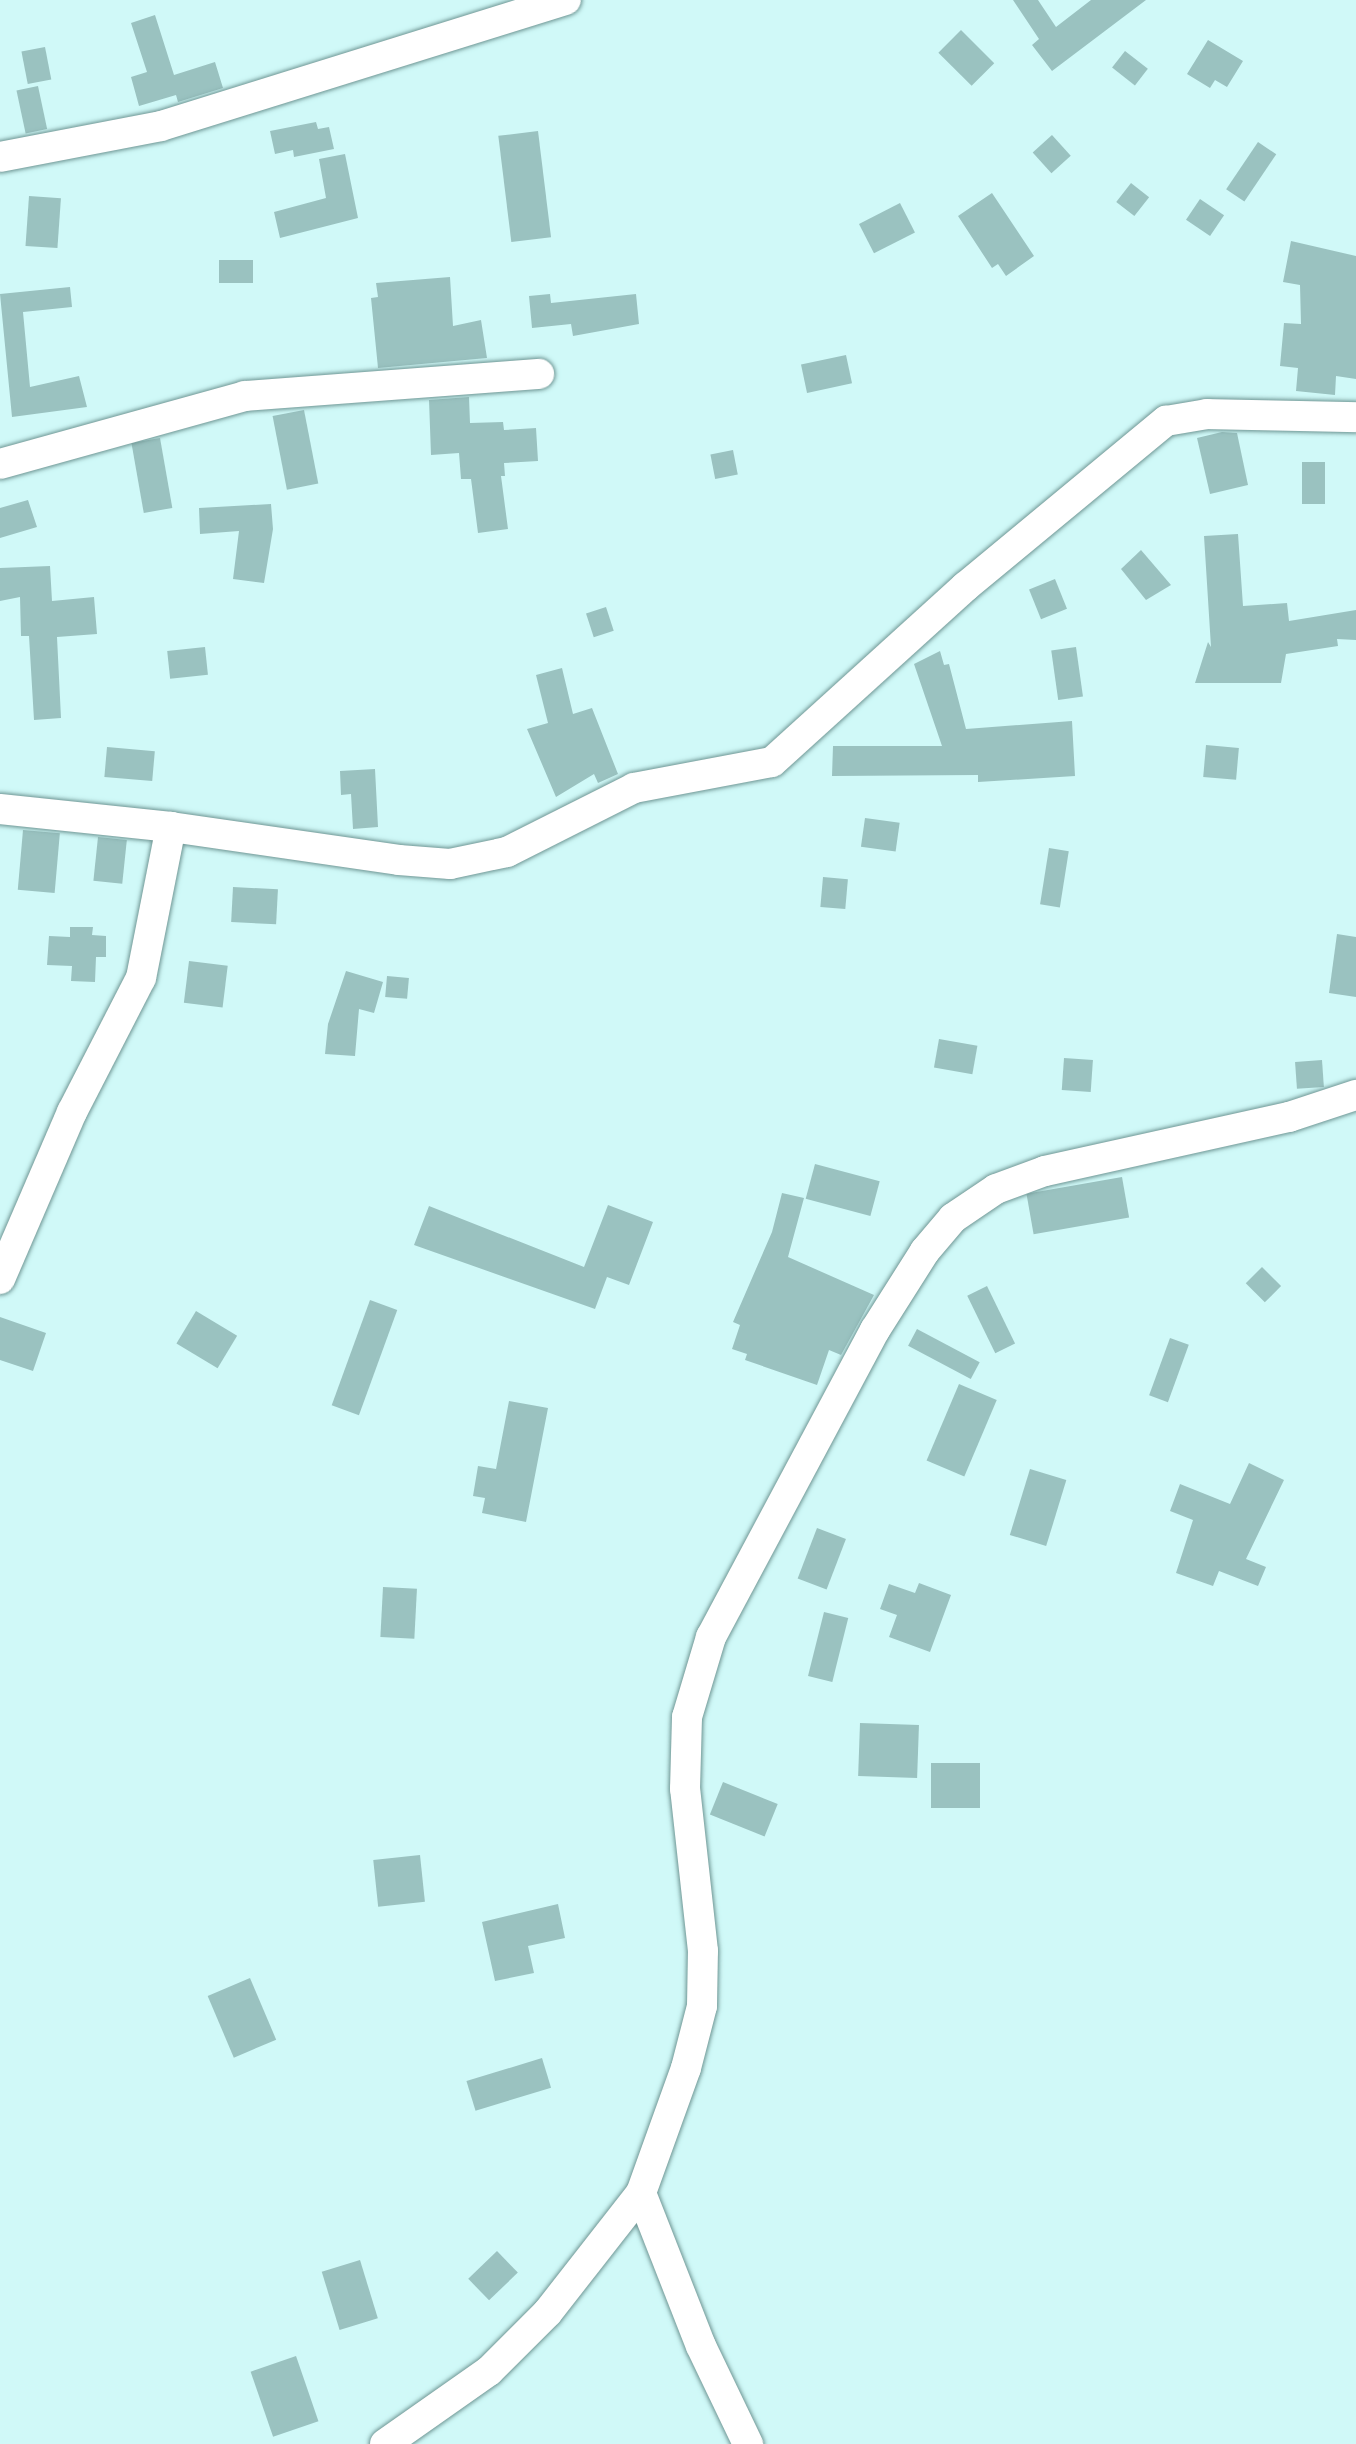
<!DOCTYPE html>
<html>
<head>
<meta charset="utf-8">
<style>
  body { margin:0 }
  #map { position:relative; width:1356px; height:2444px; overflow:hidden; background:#d0f9f8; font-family:"Archivo Narrow",sans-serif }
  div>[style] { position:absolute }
  .building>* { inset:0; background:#9ac2c0; transform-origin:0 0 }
  .roads { filter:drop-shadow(0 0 2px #6f9694) drop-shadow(0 0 2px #6f9694) }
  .minor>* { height:30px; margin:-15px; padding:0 15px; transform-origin:15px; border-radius:15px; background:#fff }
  span { translate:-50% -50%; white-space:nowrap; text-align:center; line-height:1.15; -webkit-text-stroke:6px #fff; paint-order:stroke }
</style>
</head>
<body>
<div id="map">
  <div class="building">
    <i style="clip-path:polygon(1013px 0,1038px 0,1056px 27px,1091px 0,1146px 0,1052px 71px,1032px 45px,1039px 39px)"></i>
    <i style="clip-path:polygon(155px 15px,174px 75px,215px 62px,223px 88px,178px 102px,176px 95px,139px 106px,131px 77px,147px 72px,131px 23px)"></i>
    <i style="left:961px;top:30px;width:47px;height:32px;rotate:45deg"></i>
    <i style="clip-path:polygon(1208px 40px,1243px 61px,1227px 87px,1215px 80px,1210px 88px,1187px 74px)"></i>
    <i style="left:45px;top:47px;width:33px;height:24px;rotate:79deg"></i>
    <i style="left:1125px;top:51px;width:29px;height:21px;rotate:38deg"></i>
    <i style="left:38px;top:86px;width:44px;height:22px;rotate:78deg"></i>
    <i style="clip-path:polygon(316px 122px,318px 129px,329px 127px,334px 149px,294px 157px,293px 150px,275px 154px,270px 131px)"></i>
    <i style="left:538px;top:131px;width:107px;height:40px;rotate:83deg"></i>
    <i style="left:1052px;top:135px;width:28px;height:26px;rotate:48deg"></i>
    <i style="left:1258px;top:142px;width:22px;height:57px;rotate:34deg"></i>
    <i style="clip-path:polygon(345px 154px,358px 218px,280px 238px,274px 212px,326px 198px,319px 159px)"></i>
    <i style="left:1131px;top:183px;width:23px;height:24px;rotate:38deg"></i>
    <i style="clip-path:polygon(992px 193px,1034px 256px,1006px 276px,998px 264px,992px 268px,958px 216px)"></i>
    <i style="left:29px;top:196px;width:32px;height:50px;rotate:4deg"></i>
    <i style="left:1200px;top:199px;width:29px;height:25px;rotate:34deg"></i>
    <i style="left:900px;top:203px;width:33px;height:46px;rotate:63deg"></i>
    <i style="clip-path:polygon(1291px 241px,1356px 256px,1356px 379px,1336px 376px,1335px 395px,1296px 391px,1298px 368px,1280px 366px,1284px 323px,1301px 324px,1300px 285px,1283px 282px)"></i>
    <i style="left:219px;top:260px;width:34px;height:23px"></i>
    <i style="clip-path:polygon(450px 277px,453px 326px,481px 320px,487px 358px,378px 368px,371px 298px,378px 297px,376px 283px)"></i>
    <i style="clip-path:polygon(70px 287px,72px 307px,23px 312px,30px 387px,79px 376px,87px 407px,12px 417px,0 294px)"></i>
    <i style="clip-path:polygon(550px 294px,551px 303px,636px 294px,639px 324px,573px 336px,571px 324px,532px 328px,529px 296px)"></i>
    <i style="left:846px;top:355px;width:29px;height:46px;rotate:78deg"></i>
    <i style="clip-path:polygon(469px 397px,470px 423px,503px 422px,504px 430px,536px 428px,538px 461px,504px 463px,505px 476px,501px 476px,508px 529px,478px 533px,471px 479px,461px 479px,459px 453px,431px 455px,429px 400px)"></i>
    <i style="left:304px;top:410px;width:75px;height:32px;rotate:79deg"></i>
    <i style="clip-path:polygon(1222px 432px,1237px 433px,1248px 485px,1210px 494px,1197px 438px)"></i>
    <i style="left:160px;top:438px;width:71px;height:29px;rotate:80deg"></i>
    <i style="left:733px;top:450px;width:25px;height:23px;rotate:79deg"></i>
    <i style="left:1302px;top:462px;width:23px;height:42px"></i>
    <i style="clip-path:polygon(28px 500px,37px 527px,0 538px,0 508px)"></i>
    <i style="clip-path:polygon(271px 504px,273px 529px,264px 583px,233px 579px,239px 531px,200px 534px,199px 508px)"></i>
    <i style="clip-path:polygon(1238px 534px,1243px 606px,1287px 603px,1289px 621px,1356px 610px,1356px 640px,1337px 639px,1338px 646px,1286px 654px,1281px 683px,1195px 683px,1208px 642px,1211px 647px,1204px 536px)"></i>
    <i style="clip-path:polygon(1141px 550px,1171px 585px,1146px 600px,1121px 569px)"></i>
    <i style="clip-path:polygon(50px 566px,52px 601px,94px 597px,97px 634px,57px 637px,61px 718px,34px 720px,29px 636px,21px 636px,20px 597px,0 601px,0 568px)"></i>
    <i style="left:1055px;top:579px;width:32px;height:28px;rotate:68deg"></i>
    <i style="left:606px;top:607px;width:25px;height:21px;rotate:72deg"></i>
    <i style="left:205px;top:647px;width:28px;height:38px;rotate:84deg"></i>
    <i style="left:1076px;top:647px;width:50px;height:25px;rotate:82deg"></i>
    <i style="clip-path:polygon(940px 651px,944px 665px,949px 664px,966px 729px,1072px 721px,1075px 776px,978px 782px,978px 775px,832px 776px,833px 746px,942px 746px,914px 664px)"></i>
    <i style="clip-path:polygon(562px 668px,573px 714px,592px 708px,618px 774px,598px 783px,594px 774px,556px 797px,527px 729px,548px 723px,536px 675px)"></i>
    <i style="left:1206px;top:745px;width:33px;height:32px;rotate:5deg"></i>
    <i style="left:107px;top:747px;width:48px;height:30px;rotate:5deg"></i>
    <i style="clip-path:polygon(375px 769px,378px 827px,353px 829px,351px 794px,341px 795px,340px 771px)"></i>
    <i style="left:865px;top:818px;width:35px;height:29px;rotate:8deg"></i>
    <i style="left:23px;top:830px;width:37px;height:60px;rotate:5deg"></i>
    <i style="left:98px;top:837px;width:29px;height:44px;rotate:6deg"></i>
    <i style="left:1049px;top:848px;width:20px;height:57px;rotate:9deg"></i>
    <i style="left:823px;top:877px;width:25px;height:30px;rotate:5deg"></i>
    <i style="left:233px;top:887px;width:45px;height:35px;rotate:3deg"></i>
    <i style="clip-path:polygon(70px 927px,93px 927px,92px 935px,106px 936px,106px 957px,96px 957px,95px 982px,71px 981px,72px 966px,47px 965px,49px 936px,70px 937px)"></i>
    <i style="clip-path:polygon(1337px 934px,1356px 937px,1356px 997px,1329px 993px)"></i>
    <i style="left:189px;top:961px;width:39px;height:42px;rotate:7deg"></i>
    <i style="clip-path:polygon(346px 971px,383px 982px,374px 1013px,359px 1009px,355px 1056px,325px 1054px,328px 1024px)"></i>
    <i style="left:387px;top:976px;width:22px;height:21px;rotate:5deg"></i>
    <i style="left:939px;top:1039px;width:39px;height:29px;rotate:10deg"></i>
    <i style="left:1064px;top:1058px;width:29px;height:32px;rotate:4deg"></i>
    <i style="left:1322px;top:1060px;width:27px;height:27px;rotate:86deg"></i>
    <i style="left:815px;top:1164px;width:67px;height:36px;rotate:15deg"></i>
    <i style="left:1122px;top:1177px;width:41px;height:97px;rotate:80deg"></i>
    <i style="clip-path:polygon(782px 1193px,804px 1198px,788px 1257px,874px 1295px,841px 1355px,829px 1350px,817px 1385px,745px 1360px,747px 1354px,732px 1349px,740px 1325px,733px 1322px,772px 1232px)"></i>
    <i style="clip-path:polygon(608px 1205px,653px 1222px,629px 1285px,607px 1277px,595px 1309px,414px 1245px,429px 1206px,584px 1267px)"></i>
    <i style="left:1262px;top:1267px;width:27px;height:23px;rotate:45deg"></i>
    <i style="left:987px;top:1286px;width:64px;height:22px;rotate:64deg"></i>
    <i style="left:370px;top:1300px;width:29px;height:112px;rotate:20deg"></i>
    <i style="left:196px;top:1311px;width:48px;height:38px;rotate:31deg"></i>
    <i style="clip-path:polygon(0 1317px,46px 1333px,33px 1371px,0 1360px)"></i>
    <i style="left:917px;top:1329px;width:71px;height:19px;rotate:28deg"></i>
    <i style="left:1170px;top:1338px;width:20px;height:61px;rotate:20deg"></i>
    <i style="left:959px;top:1384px;width:41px;height:83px;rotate:23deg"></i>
    <i style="clip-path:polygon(509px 1401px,548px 1408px,526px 1522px,482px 1513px,485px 1498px,473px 1496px,478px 1466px,496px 1469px)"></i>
    <i style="clip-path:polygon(1249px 1463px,1284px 1480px,1246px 1559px,1266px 1567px,1258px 1586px,1219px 1571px,1213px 1586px,1176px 1573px,1193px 1520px,1170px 1511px,1180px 1484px,1230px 1504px)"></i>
    <i style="left:1030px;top:1469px;width:38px;height:69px;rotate:17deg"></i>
    <i style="left:817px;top:1528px;width:31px;height:54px;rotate:21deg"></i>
    <i style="clip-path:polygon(919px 1583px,951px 1595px,930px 1652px,889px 1637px,897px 1615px,880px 1609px,889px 1584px,915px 1593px)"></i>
    <i style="left:383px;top:1587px;width:34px;height:50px;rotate:3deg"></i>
    <i style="left:824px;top:1612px;width:25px;height:66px;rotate:14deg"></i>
    <i style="left:860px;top:1723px;width:59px;height:53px;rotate:2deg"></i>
    <i style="left:931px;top:1763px;width:49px;height:45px"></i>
    <i style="left:723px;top:1782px;width:59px;height:35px;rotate:22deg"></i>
    <i style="left:420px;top:1855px;width:47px;height:47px;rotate:84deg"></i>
    <i style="clip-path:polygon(558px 1904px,565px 1938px,528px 1946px,534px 1973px,495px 1981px,482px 1922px)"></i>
    <i style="left:250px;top:1978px;width:67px;height:46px;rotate:67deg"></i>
    <i style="left:542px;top:2058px;width:31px;height:79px;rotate:73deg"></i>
    <i style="left:497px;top:2251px;width:30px;height:40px;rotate:46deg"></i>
    <i style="left:360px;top:2260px;width:61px;height:40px;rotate:73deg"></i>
    <i style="left:296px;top:2356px;width:69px;height:48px;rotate:71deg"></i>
  </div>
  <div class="roads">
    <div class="minor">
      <i style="left:0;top:157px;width:164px;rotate:-10.9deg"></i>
      <i style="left:161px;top:126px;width:424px;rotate:-17.3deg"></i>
      <i style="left:0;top:464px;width:254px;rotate:-15.5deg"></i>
      <i style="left:245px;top:396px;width:295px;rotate:-4.3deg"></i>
      <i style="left:0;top:809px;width:172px;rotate:6deg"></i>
      <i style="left:171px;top:827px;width:230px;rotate:8.2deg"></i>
      <i style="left:399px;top:860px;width:51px;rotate:4.5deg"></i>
      <i style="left:450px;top:864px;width:58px;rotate:-11.9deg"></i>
      <i style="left:507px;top:852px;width:142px;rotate:-26.7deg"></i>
      <i style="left:634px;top:788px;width:140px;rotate:-10.7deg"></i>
      <i style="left:772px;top:762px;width:261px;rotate:-42.2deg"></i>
      <i style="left:965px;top:587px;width:261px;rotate:-39.6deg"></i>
      <i style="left:1166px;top:421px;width:42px;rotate:-9.7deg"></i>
      <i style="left:1207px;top:414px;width:149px;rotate:1.2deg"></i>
      <i style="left:0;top:1279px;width:182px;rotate:-66.7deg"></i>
      <i style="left:72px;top:1112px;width:151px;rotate:-62.8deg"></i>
      <i style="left:141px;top:978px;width:154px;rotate:-78.8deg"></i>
      <i style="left:641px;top:2193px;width:164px;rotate:68.6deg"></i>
      <i style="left:701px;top:2346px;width:109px;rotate:64.4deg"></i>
      <i style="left:385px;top:2444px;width:127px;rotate:-35.1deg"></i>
      <i style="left:489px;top:2371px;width:83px;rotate:-45deg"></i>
      <i style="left:548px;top:2312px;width:151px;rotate:-52deg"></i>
      <i style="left:641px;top:2193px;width:133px;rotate:-70.2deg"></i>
      <i style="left:686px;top:2068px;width:64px;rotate:-75.5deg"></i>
      <i style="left:702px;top:2006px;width:55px;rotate:-89deg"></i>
      <i style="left:703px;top:1951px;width:163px;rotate:-96.3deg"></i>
      <i style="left:685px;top:1789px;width:72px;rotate:-88.4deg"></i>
      <i style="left:687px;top:1717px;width:84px;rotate:-73.3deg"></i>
      <i style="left:711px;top:1637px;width:348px;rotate:-61.9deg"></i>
      <i style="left:875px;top:1330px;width:93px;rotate:-57.7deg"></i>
      <i style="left:925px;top:1251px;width:43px;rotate:-49.7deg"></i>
      <i style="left:953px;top:1218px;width:52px;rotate:-34deg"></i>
      <i style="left:996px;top:1189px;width:52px;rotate:-20.2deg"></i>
      <i style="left:1045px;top:1171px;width:250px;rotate:-12.5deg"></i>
      <i style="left:1289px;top:1117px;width:71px;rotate:-18.2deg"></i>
    </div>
  </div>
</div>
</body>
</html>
